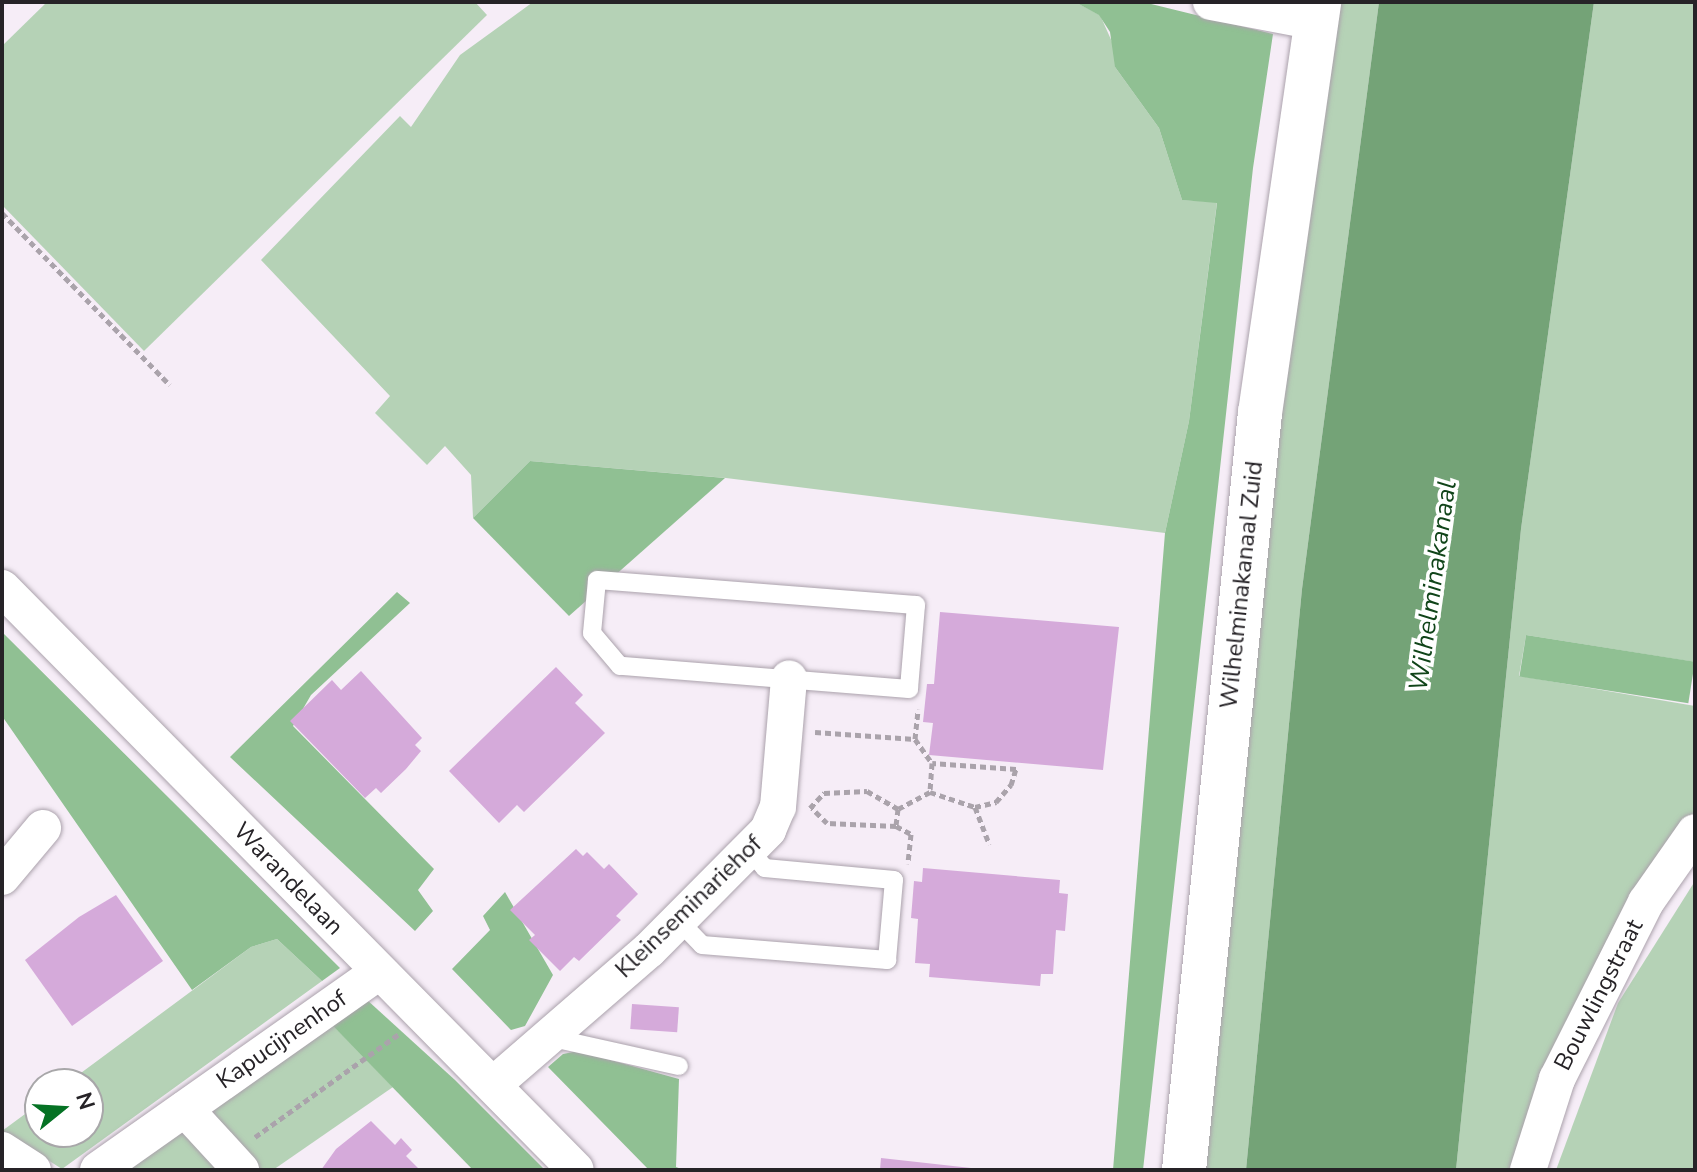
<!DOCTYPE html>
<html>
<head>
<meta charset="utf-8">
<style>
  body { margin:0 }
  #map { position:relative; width:1697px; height:1172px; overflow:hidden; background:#f6edf7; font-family:"Nunito Sans",sans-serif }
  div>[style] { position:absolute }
  .green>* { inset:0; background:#b5d2b6 }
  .forest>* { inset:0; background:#90c093; transform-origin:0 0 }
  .water>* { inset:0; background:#74a377 }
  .building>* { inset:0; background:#d5aada; transform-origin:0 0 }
  .path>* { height:5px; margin-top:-2.5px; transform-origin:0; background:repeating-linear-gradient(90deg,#aaa3ab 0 6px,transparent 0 10px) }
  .roads { filter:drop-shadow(0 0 2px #aba2ac) drop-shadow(0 0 2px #aba2ac) }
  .service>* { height:18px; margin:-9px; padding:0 9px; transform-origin:9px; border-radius:9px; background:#fff }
  .minor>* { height:36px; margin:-18px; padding:0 18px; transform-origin:18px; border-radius:18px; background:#fff }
  .tertiary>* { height:44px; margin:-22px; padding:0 22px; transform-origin:22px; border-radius:22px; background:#fff }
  span { translate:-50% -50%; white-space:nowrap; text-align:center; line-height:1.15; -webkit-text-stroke:7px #fff; paint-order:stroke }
  .street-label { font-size:24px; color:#262327 }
  .water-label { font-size:26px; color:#104419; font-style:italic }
  .frame { position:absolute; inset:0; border:4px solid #262327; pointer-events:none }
  .north { position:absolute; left:24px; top:1068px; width:80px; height:80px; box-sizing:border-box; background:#fff; border:2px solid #a8a7a9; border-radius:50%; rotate:72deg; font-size:22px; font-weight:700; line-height:32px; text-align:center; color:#262327 }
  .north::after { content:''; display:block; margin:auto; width:28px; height:36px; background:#057224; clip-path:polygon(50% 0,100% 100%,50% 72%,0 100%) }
</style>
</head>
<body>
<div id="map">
  <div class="green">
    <i style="clip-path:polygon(47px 2px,475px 2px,487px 15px,144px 351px,2px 205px,2px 46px)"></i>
    <i style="clip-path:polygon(533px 2px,1075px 2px,1100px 15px,1117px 53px,1115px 67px,1159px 128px,1182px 200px,1217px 202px,1189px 421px,1165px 533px,726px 478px,530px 461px,473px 518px,471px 475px,445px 446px,427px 465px,375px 413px,390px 396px,261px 260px,400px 116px,411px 127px,460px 55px)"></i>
    <i style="clip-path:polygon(1336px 2px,1379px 2px,1302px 589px,1246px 1170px,1198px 1170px,1233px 787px)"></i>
    <i style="clip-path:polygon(1594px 2px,1695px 2px,1695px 662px,1526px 635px,1519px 676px,1695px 706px,1695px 811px,1641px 893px,1518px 1170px,1456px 1170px,1521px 529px)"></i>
    <i style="clip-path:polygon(1695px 881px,1695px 1170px,1556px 1170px,1618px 1003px)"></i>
    <i style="clip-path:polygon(277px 939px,322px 981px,62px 1169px,2px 1131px,40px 1103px,40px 1132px,88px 1132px,88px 1084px,66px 1084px,251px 947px)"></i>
    <i style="clip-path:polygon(330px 1023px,393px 1087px,273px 1170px,257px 1170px,208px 1110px)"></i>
    <i style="clip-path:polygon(184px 1127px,231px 1170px,121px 1170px)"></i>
  </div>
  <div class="forest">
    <i style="clip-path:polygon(1075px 2px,1143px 2px,1273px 34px,1253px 168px,1143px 1170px,1113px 1170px,1165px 533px,1189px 421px,1217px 203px,1182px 200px,1159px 128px,1115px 67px,1110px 32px,1099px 15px)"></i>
    <i style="clip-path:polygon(530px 461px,725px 478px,569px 616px,473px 518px)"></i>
    <i style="clip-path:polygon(397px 592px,410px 603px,311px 695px,293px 726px,434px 869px,418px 890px,433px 911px,415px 931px,230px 757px)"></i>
    <i style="clip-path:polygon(2px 633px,2px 632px,340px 968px,322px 981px,277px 939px,251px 947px,192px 990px,2px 716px)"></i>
    <i style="left:1526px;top:635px;width:171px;height:42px;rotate:9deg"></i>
    <i style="clip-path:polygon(505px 892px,553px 975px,525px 1026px,511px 1030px,452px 969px,490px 930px,483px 916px)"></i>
    <i style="clip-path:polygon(366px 999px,455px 1080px,545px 1170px,473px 1170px,330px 1023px)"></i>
    <i style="clip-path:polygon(578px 1051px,679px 1079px,676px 1167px,684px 1170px,649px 1170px,548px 1067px,563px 1054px)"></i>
  </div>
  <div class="water">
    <i style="clip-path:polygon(1379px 2px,1594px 2px,1521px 529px,1456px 1170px,1246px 1170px,1302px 589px)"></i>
  </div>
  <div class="building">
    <i style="clip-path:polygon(940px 612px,1119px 627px,1103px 770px,929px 755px,933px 723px,923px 722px,927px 684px,934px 684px)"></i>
    <i style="clip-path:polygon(556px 667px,583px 695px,575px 703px,605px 733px,524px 812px,517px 805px,499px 823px,449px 771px)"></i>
    <i style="clip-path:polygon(361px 671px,422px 738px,415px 745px,421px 751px,406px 769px,381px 793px,376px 788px,365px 798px,290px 721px,332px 680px,341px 690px)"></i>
    <i style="clip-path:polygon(576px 849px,583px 856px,587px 852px,604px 869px,609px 864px,638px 894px,616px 916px,621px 920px,579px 961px,574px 957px,560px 971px,529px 940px,535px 935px,510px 910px)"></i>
    <i style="clip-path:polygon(923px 868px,1060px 880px,1059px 893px,1068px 894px,1065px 931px,1056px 930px,1053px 974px,1041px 974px,1040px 986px,929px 977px,930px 964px,915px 963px,918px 919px,911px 918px,914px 881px,922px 882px)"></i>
    <i style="clip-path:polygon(116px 895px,163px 961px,72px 1026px,25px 960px,79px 917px)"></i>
    <i style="left:632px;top:1004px;width:47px;height:25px;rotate:4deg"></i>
    <i style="clip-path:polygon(371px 1121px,395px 1145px,401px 1138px,412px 1150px,406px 1156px,420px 1170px,321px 1170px,336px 1149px)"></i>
    <i style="clip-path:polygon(881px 1158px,971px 1168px,971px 1170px,880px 1170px)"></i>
  </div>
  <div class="path">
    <i style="left:2px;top:213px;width:240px;rotate:45.7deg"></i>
    <i style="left:815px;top:732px;width:100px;rotate:4deg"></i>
    <i style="left:915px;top:739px;width:29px;rotate:55deg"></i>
    <i style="left:932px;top:763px;width:29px;rotate:94deg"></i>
    <i style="left:930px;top:792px;width:36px;rotate:152deg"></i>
    <i style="left:915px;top:739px;width:30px;rotate:-84deg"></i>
    <i style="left:930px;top:792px;width:47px;rotate:18.4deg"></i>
    <i style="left:975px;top:807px;width:22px;rotate:-13deg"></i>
    <i style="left:996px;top:802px;width:23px;rotate:-49deg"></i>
    <i style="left:1011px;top:785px;width:17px;rotate:-73deg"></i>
    <i style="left:1016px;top:769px;width:84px;rotate:-175.9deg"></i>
    <i style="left:975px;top:807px;width:40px;rotate:69deg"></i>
    <i style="left:810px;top:808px;width:21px;rotate:-47deg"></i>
    <i style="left:824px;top:793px;width:43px;rotate:-2.7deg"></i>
    <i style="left:867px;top:791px;width:36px;rotate:30deg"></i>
    <i style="left:898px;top:809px;width:17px;rotate:97deg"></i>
    <i style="left:896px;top:826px;width:69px;rotate:-177.5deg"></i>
    <i style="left:827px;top:823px;width:21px;rotate:-135deg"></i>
    <i style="left:896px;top:826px;width:17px;rotate:28deg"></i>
    <i style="left:911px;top:834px;width:30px;rotate:96deg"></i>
    <i style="left:255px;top:1137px;width:178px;rotate:-35.6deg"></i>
  </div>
  <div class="roads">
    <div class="service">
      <i style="left:597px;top:580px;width:320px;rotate:4.5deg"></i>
      <i style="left:916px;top:605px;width:84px;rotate:94.8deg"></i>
      <i style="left:909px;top:689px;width:290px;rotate:-175.4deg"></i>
      <i style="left:620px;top:666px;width:43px;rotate:-130.3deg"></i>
      <i style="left:592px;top:633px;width:53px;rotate:-84.6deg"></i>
      <i style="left:679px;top:921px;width:33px;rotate:46deg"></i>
      <i style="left:702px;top:945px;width:186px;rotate:4.6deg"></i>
      <i style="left:887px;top:960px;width:80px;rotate:-85deg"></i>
      <i style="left:894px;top:880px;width:130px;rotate:-174.7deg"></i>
      <i style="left:765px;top:868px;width:24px;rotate:-132deg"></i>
      <i style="left:548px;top:1037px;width:134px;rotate:12.5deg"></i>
    </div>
    <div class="minor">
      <i style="left:1211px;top:2px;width:107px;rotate:10.8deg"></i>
      <i style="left:2px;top:588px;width:817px;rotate:45.4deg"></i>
      <i style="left:2px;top:877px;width:64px;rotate:-50.1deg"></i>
      <i style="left:493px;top:1085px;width:206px;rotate:-40.9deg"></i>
      <i style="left:649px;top:950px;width:169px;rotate:-45.2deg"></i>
      <i style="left:768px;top:830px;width:25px;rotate:-67deg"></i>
      <i style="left:778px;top:807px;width:129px;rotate:-85.1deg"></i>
      <i style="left:185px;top:1109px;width:83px;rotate:47.4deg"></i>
      <i style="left:2px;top:1150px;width:37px;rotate:33deg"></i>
      <i style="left:98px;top:1170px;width:344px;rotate:-35.2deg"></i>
      <i style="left:1528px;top:1170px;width:96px;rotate:-72.3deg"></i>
      <i style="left:1557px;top:1079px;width:198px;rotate:-63.3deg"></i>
      <i style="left:1646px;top:902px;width:85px;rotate:-55deg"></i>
    </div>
    <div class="tertiary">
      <i style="left:1184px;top:1170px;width:761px;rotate:-84.27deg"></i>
      <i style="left:1260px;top:413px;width:415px;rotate:-81.8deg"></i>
    </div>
  </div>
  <div class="street-label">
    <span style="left:1242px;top:585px;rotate:-84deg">Wilhelminakanaal Zuid</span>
    <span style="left:288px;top:879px;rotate:46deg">Warandelaan</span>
    <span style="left:689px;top:907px;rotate:-44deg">Kleinseminariehof</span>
    <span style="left:1599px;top:995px;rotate:-63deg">Bouwlingstraat</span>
    <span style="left:282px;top:1040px;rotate:-35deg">Kapucijnenhof</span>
  </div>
  <div class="water-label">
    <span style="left:1433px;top:586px;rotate:-82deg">Wilhelminakanaal</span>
  </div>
  <div class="frame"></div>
  <div class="north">N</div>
</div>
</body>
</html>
